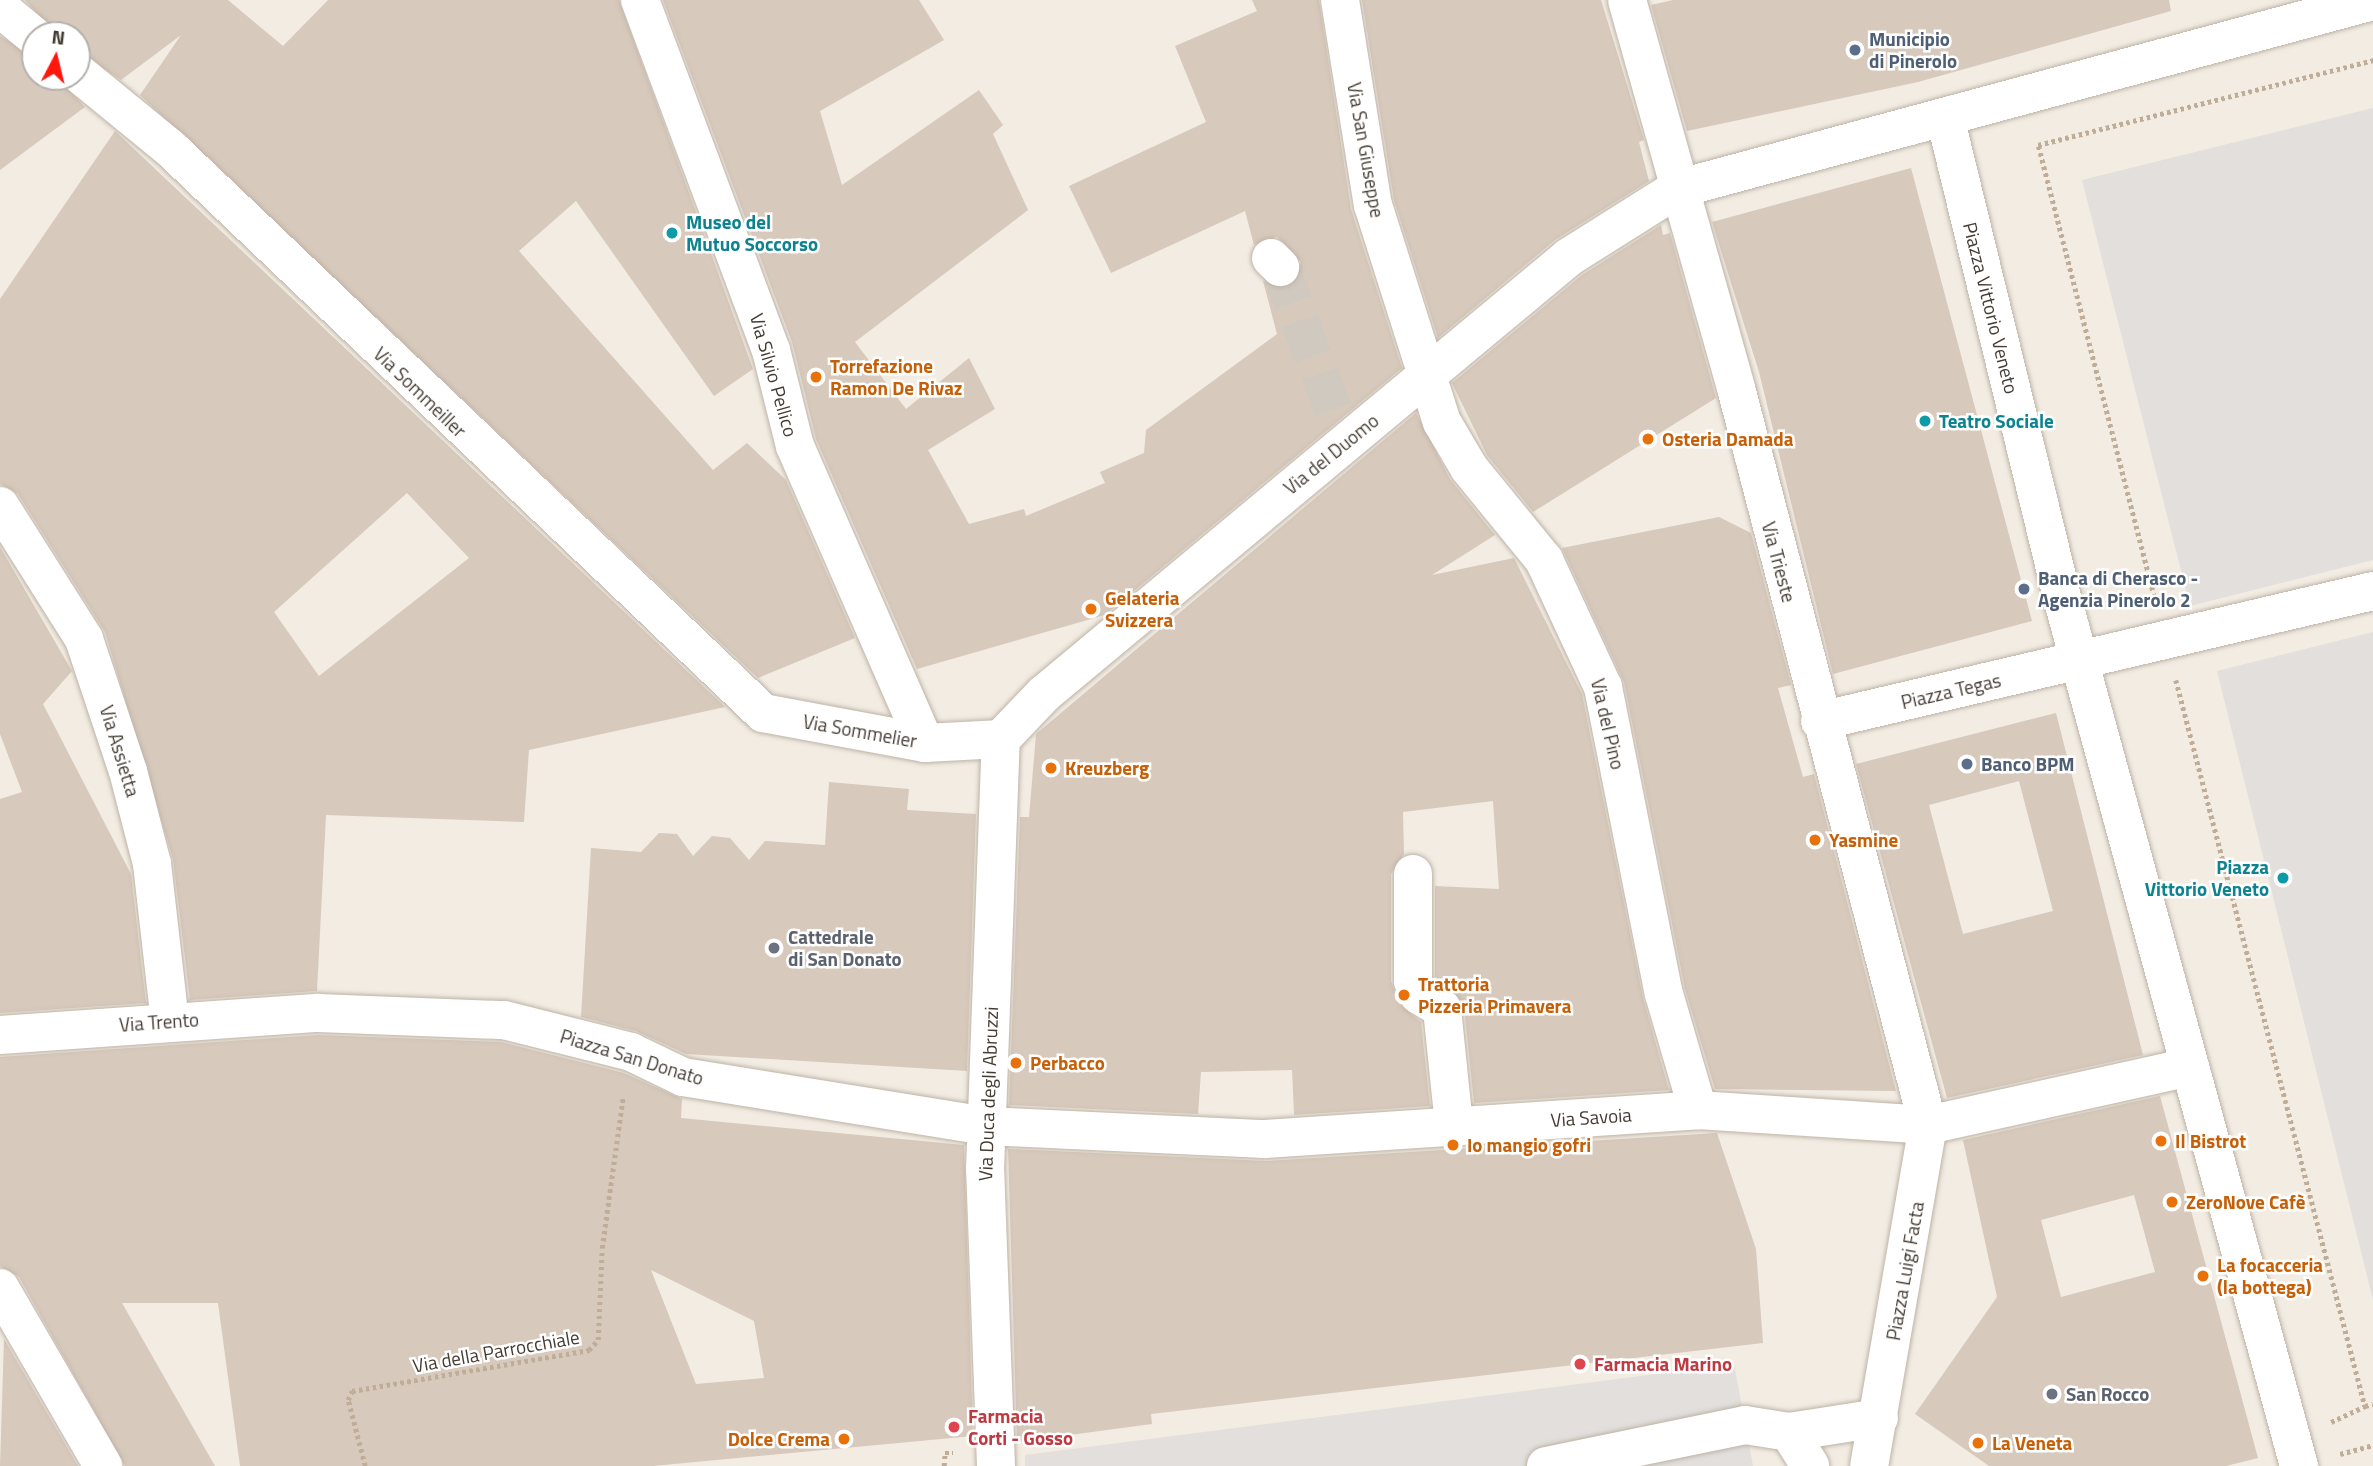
<!DOCTYPE html>
<html>
<head>
<meta charset="utf-8">
<style>
  body { margin:0 }
  #map { position:relative; width:2373px; height:1466px; overflow:hidden; background:#f2ece3; font-family:"Titillium Web",sans-serif }
  div>[style] { position:absolute }
  .parking>* { inset:0; background:#e2dfdc }
  .building>* { inset:0; background:#d7c9bc }
  .street-tunnel>* { height:38px; margin-top:-19px; transform-origin:0; background:repeating-linear-gradient(90deg,#cfc9c0 0 38px,transparent 0 57px) }
  .path>* { height:4.5px; margin-top:-2.25px; transform-origin:0; background:repeating-linear-gradient(90deg,#c0ad97 0 3.5px,transparent 0 7px) }
  .roads { filter:drop-shadow(0 0 2px #beb3a6) drop-shadow(0 0 2px #beb3a6) }
  .street>* { height:38px; margin:-19px; padding:0 19px; transform-origin:19px; border-radius:19px; background:#fff }
  .dots>* { width:19px; height:19px; translate:-50% -50%; box-sizing:border-box; border:4px solid #fff; border-radius:50% }
  span { translate:-50% -50%; white-space:nowrap; text-align:center; line-height:1.15; -webkit-text-stroke:5px #fff; paint-order:stroke }
  .service-label { font-size:19px; color:#4e5e75; font-weight:700 }
  .left { translate:0 -50%; text-align:left }
  .street-label { font-size:19px; color:#443c33 }
  .culture-label { font-size:19px; color:#0d838f; font-weight:700 }
  .right { translate:-100% -50%; text-align:right }
  .food-label { font-size:19px; color:#c56008; font-weight:700 }
  .worship-label { font-size:19px; color:#5b616d; font-weight:700 }
  .health-label { font-size:19px; color:#be3a42; font-weight:700 }
  .north { position:absolute; left:21px; top:21px; width:70px; height:70px; box-sizing:border-box; background:#fff; border:2px solid #b4b1ad; border-radius:50%; rotate:7deg; font-size:19px; font-weight:700; line-height:28px; text-align:center; color:#443c33 }
  .north::after { content:''; display:block; margin:auto; width:24px; height:32px; background:#ff170e; clip-path:polygon(50% 0,100% 100%,50% 72%,0 100%) }
</style>
</head>
<body>
<div id="map">
  <div class="parking">
    <i style="clip-path:polygon(2373px 108px,2373px 560px,2190px 606px,2082px 180px)"></i>
    <i style="clip-path:polygon(2373px 632px,2373px 1300px,2217px 671px)"></i>
    <i style="clip-path:polygon(1734px 1364px,1753px 1466px,1025px 1466px,1025px 1455px)"></i>
  </div>
  <div class="building">
    <i style="clip-path:polygon(25px 0,228px 0,283px 46px,328px 0,619px 0,753px 369px,714px 396px,576px 201px,519px 251px,713px 470px,747px 443px,786px 480px,855px 638px,758px 678px,140px 95px,181px 35px,121px 80px,77px 51px,77px 35px,56px 35px)"></i>
    <i style="clip-path:polygon(663px 0,919px 0,944px 40px,820px 111px,842px 185px,979px 90px,1003px 125px,993px 134px,1028px 210px,855px 342px,906px 409px,969px 358px,995px 409px,928px 450px,969px 524px,1024px 509px,1026px 516px,1105px 483px,1100px 472px,1144px 453px,1146px 430px,1277px 334px,1263px 281px,1286px 288px,1296px 282px,1301px 262px,1277px 237px,1254px 245px,1245px 211px,1111px 273px,1069px 186px,1206px 122px,1175px 46px,1257px 11px,1252px 0,1319px 0,1351px 209px,1402px 368px,1105px 615px,917px 669px,816px 439px,792px 342px)"></i>
    <i style="clip-path:polygon(1362px 0,1601px 0,1644px 140px,1639px 142px,1649px 181px,1555px 240px,1438px 338px,1394px 200px)"></i>
    <i style="clip-path:polygon(1673px 0,2169px 0,2171px 11px,1918px 82px,1687px 131px,1651px 5px)"></i>
    <i style="clip-path:polygon(0 36px,35px 58px,35px 77px,56px 77px,85px 107px,0 170px)"></i>
    <i style="clip-path:polygon(evenodd,115px 131px,725px 707px,529px 750px,524px 822px,326px 815px,317px 991px,190px 1000px,173px 859px,105px 632px,18px 494px,0 484px,0 299px,115px 131px,407px 493px,469px 558px,319px 676px,274px 612px,407px 493px)"></i>
    <i style="clip-path:polygon(1911px 168px,2032px 621px,1833px 674px,1759px 372px,1712px 222px)"></i>
    <i style="clip-path:polygon(1661px 225px,1663px 235px,1670px 233px,1716px 398px,1533px 512px,1487px 455px,1452px 383px,1582px 275px)"></i>
    <i style="clip-path:polygon(1416px 413px,1450px 479px,1495px 535px,1432px 575px,1514px 558px,1582px 694px,1643px 998px,1669px 1090px,1474px 1103px,1464px 1006px,1435px 977px,1435px 886px,1499px 889px,1493px 801px,1403px 812px,1404px 854px,1391px 874px,1391px 981px,1399px 1004px,1421px 1022px,1430px 1106px,1294px 1115px,1292px 1070px,1201px 1072px,1198px 1114px,1009px 1105px,1020px 817px,1029px 817px,1036px 734px)"></i>
    <i style="clip-path:polygon(1719px 517px,1751px 533px,1791px 685px,1778px 688px,1803px 777px,1814px 774px,1896px 1091px,1715px 1089px,1685px 989px,1624px 682px,1562px 548px)"></i>
    <i style="clip-path:polygon(0 547px,72px 671px,43px 704px,131px 874px,146px 1003px,0 1013px,0 799px,22px 792px,0 734px)"></i>
    <i style="clip-path:polygon(evenodd,2056px 713px,2143px 1055px,1947px 1098px,1856px 764px,2056px 713px,2019px 781px,2053px 911px,1963px 934px,1929px 805px,2019px 781px)"></i>
    <i style="clip-path:polygon(829px 782px,909px 789px,907px 810px,976px 814px,967px 1071px,686px 1054px,636px 1031px,581px 1017px,591px 848px,641px 852px,659px 833px,677px 834px,693px 856px,712px 836px,730px 838px,749px 860px,765px 841px,825px 845px)"></i>
    <i style="clip-path:polygon(evenodd,318px 1035px,501px 1042px,624px 1073px,682px 1099px,681px 1118px,964px 1145px,973px 1436px,653px 1466px,240px 1466px,218px 1303px,122px 1303px,215px 1466px,125px 1466px,19px 1277px,0 1266px,0 1057px,318px 1035px,651px 1270px,754px 1321px,764px 1378px,696px 1384px,651px 1270px)"></i>
    <i style="clip-path:polygon(evenodd,2160px 1096px,2258px 1458px,2226px 1466px,1989px 1466px,1915px 1414px,1997px 1297px,1963px 1140px,2160px 1096px,2134px 1195px,2155px 1272px,2061px 1297px,2041px 1220px,2134px 1195px)"></i>
    <i style="clip-path:polygon(1717px 1133px,1756px 1249px,1763px 1343px,1151px 1414px,1152px 1424px,1017px 1442px,1008px 1149px,1266px 1161px)"></i>
    <i style="clip-path:polygon(4px 1339px,78px 1466px,0 1466px)"></i>
  </div>
  <div class="street-tunnel">
    <i style="left:1280px;top:267px;width:170px;rotate:69.6deg"></i>
  </div>
  <div class="path">
    <i style="left:2154px;top:597px;width:467px;rotate:-104.4deg"></i>
    <i style="left:2038px;top:145px;width:346px;rotate:-14.2deg"></i>
    <i style="left:2176px;top:680px;width:750px;rotate:75.41deg"></i>
    <i style="left:2365px;top:1406px;width:8px;rotate:-14deg"></i>
    <i style="left:2331px;top:1422px;width:38px;rotate:-25deg"></i>
    <i style="left:2340px;top:1454px;width:34px;rotate:-15deg"></i>
    <i style="left:365px;top:1466px;width:68px;rotate:-104.4deg"></i>
    <i style="left:348px;top:1400px;width:10px;rotate:-66deg"></i>
    <i style="left:352px;top:1391px;width:241px;rotate:-9.8deg"></i>
    <i style="left:589px;top:1350px;width:13px;rotate:-48deg"></i>
    <i style="left:598px;top:1340px;width:92px;rotate:-87.5deg"></i>
    <i style="left:602px;top:1248px;width:152px;rotate:-82.1deg"></i>
    <i style="left:944px;top:1466px;width:13px;rotate:-86deg"></i>
    <i style="left:945px;top:1453px;width:8px"></i>
  </div>
  <div class="roads">
    <div class="street">
      <i style="left:640px;top:0;width:374px;rotate:69.5deg"></i>
      <i style="left:771px;top:350px;width:99px;rotate:76deg"></i>
      <i style="left:795px;top:446px;width:324px;rotate:66.4deg"></i>
      <i style="left:1340px;top:0;width:208px;rotate:80.9deg"></i>
      <i style="left:1373px;top:205px;width:228px;rotate:72.4deg"></i>
      <i style="left:1442px;top:422px;width:53px;rotate:59.6deg"></i>
      <i style="left:1469px;top:468px;width:119px;rotate:50.8deg"></i>
      <i style="left:1544px;top:560px;width:140px;rotate:65.1deg"></i>
      <i style="left:1603px;top:687px;width:313px;rotate:78.8deg"></i>
      <i style="left:1664px;top:994px;width:121px;rotate:73.7deg"></i>
      <i style="left:1627px;top:0;width:403px;rotate:74.3deg"></i>
      <i style="left:1736px;top:388px;width:762px;rotate:75.4deg"></i>
      <i style="left:1928px;top:1125px;width:346px;rotate:99.8deg"></i>
      <i style="left:0;top:8px;width:45px;rotate:39.6deg"></i>
      <i style="left:77px;top:72px;width:120px;rotate:39.3deg"></i>
      <i style="left:170px;top:148px;width:819px;rotate:43.61deg"></i>
      <i style="left:763px;top:713px;width:165px;rotate:10.5deg"></i>
      <i style="left:925px;top:743px;width:76px;rotate:-3deg"></i>
      <i style="left:1945px;top:117px;width:498px;rotate:76.3deg"></i>
      <i style="left:2063px;top:601px;width:897px;rotate:74.74deg"></i>
      <i style="left:1271px;top:258px;width:13px;rotate:45deg"></i>
      <i style="left:0;top:506px;width:157px;rotate:57.7deg"></i>
      <i style="left:84px;top:639px;width:139px;rotate:71.6deg"></i>
      <i style="left:128px;top:771px;width:96px;rotate:75.5deg"></i>
      <i style="left:152px;top:864px;width:158px;rotate:83.5deg"></i>
      <i style="left:1820px;top:721px;width:568px;rotate:-13.23deg"></i>
      <i style="left:1001px;top:739px;width:62px;rotate:-46.3deg"></i>
      <i style="left:1044px;top:694px;width:683px;rotate:-39.77deg"></i>
      <i style="left:1569px;top:257px;width:128px;rotate:-32.2deg"></i>
      <i style="left:1677px;top:189px;width:721px;rotate:-15.12deg"></i>
      <i style="left:1413px;top:874px;width:107px;rotate:90deg"></i>
      <i style="left:1413px;top:981px;width:15px;rotate:67deg"></i>
      <i style="left:1419px;top:995px;width:27px;rotate:31deg"></i>
      <i style="left:1442px;top:1009px;width:118px;rotate:84.1deg"></i>
      <i style="left:0;top:1035px;width:319px;rotate:-4deg"></i>
      <i style="left:318px;top:1013px;width:186px;rotate:2.2deg"></i>
      <i style="left:504px;top:1020px;width:131px;rotate:14.1deg"></i>
      <i style="left:631px;top:1052px;width:58px;rotate:25.7deg"></i>
      <i style="left:683px;top:1077px;width:307px;rotate:9.2deg"></i>
      <i style="left:986px;top:1126px;width:279px;rotate:2.7deg"></i>
      <i style="left:1265px;top:1139px;width:434px;rotate:-3.8deg"></i>
      <i style="left:1698px;top:1110px;width:230px;rotate:3.7deg"></i>
      <i style="left:1928px;top:1125px;width:267px;rotate:-12.5deg"></i>
      <i style="left:0;top:1288px;width:206px;rotate:59.9deg"></i>
      <i style="left:1789px;top:1432px;width:40px;rotate:58deg"></i>
      <i style="left:996px;top:1466px;width:296px;rotate:-92.1deg"></i>
      <i style="left:985px;top:1170px;width:431px;rotate:-87.9deg"></i>
      <i style="left:1546px;top:1466px;width:203px;rotate:-11.6deg"></i>
      <i style="left:1745px;top:1425px;width:45px;rotate:9deg"></i>
      <i style="left:1789px;top:1432px;width:91px;rotate:-8.8deg"></i>
    </div>
  </div>
  <div class="dots">
    <i style="left:1855px;top:50px;background:#5c6f8a"></i>
    <i style="left:672px;top:233px;background:#0f9aa8"></i>
    <i style="left:816px;top:377px;background:#e8710a"></i>
    <i style="left:1925px;top:421px;background:#0f9aa8"></i>
    <i style="left:1648px;top:439px;background:#e8710a"></i>
    <i style="left:2024px;top:589px;background:#5c6f8a"></i>
    <i style="left:1091px;top:609px;background:#e8710a"></i>
    <i style="left:1967px;top:764px;background:#5c6f8a"></i>
    <i style="left:1051px;top:768px;background:#e8710a"></i>
    <i style="left:1815px;top:840px;background:#e8710a"></i>
    <i style="left:2283px;top:878px;background:#0f9aa8"></i>
    <i style="left:774px;top:948px;background:#6b7280"></i>
    <i style="left:1404px;top:995px;background:#e8710a"></i>
    <i style="left:1016px;top:1063px;background:#e8710a"></i>
    <i style="left:2161px;top:1141px;background:#e8710a"></i>
    <i style="left:1453px;top:1145px;background:#e8710a"></i>
    <i style="left:2172px;top:1202px;background:#e8710a"></i>
    <i style="left:2203px;top:1276px;background:#e8710a"></i>
    <i style="left:1580px;top:1364px;background:#e0444e"></i>
    <i style="left:2052px;top:1394px;background:#6b7280"></i>
    <i style="left:954px;top:1427px;background:#e0444e"></i>
    <i style="left:844px;top:1439px;background:#e8710a"></i>
    <i style="left:1978px;top:1443px;background:#e8710a"></i>
  </div>
  <div class="service-label">
    <span class="left" style="left:1869px;top:50px">Municipio<br>di Pinerolo</span>
    <span class="left" style="left:2038px;top:589px">Banca di Cherasco -<br>Agenzia Pinerolo 2</span>
    <span class="left" style="left:1981px;top:764px">Banco BPM</span>
  </div>
  <div class="street-label">
    <span style="left:1366px;top:150px;rotate:80deg">Via San Giuseppe</span>
    <span style="left:1991px;top:308px;rotate:76deg">Piazza Vittorio Veneto</span>
    <span style="left:774px;top:375px;rotate:74deg">Via Silvio Pellico</span>
    <span style="left:420px;top:392px;rotate:44deg">Via Sommeiller</span>
    <span style="left:1331px;top:454px;rotate:-39deg">Via del Duomo</span>
    <span style="left:1779px;top:562px;rotate:75deg">Via Trieste</span>
    <span style="left:1951px;top:691px;rotate:-13deg">Piazza Tegas</span>
    <span style="left:1608px;top:724px;rotate:77deg">Via del Pino</span>
    <span style="left:860px;top:731px;rotate:10deg">Via Sommelier</span>
    <span style="left:120px;top:751px;rotate:73deg">Via Assietta</span>
    <span style="left:159px;top:1022px;rotate:-4deg">Via Trento</span>
    <span style="left:632px;top:1057px;rotate:17deg">Piazza San Donato</span>
    <span style="left:988px;top:1094px;rotate:-88deg">Via Duca degli Abruzzi</span>
    <span style="left:1591px;top:1117px;rotate:-4deg">Via Savoia</span>
    <span style="left:1905px;top:1271px;rotate:-80deg">Piazza Luigi Facta</span>
    <span style="left:496px;top:1351px;rotate:-10deg">Via della Parrocchiale</span>
  </div>
  <div class="culture-label">
    <span class="left" style="left:686px;top:233px">Museo del<br>Mutuo Soccorso</span>
    <span class="left" style="left:1939px;top:421px">Teatro Sociale</span>
    <span class="right" style="left:2269px;top:878px">Piazza<br>Vittorio Veneto</span>
  </div>
  <div class="food-label">
    <span class="left" style="left:830px;top:377px">Torrefazione<br>Ramon De Rivaz</span>
    <span class="left" style="left:1662px;top:439px">Osteria Damada</span>
    <span class="left" style="left:1105px;top:609px">Gelateria<br>Svizzera</span>
    <span class="left" style="left:1065px;top:768px">Kreuzberg</span>
    <span class="left" style="left:1829px;top:840px">Yasmine</span>
    <span class="left" style="left:1418px;top:995px">Trattoria<br>Pizzeria Primavera</span>
    <span class="left" style="left:1030px;top:1063px">Perbacco</span>
    <span class="left" style="left:2175px;top:1141px">Il Bistrot</span>
    <span class="left" style="left:1467px;top:1145px">Io mangio gofri</span>
    <span class="left" style="left:2186px;top:1202px">ZeroNove Cafè</span>
    <span class="left" style="left:2217px;top:1276px">La focacceria<br>(la bottega)</span>
    <span class="right" style="left:830px;top:1439px">Dolce Crema</span>
    <span class="left" style="left:1992px;top:1443px">La Veneta</span>
  </div>
  <div class="worship-label">
    <span class="left" style="left:788px;top:948px">Cattedrale<br>di San Donato</span>
    <span class="left" style="left:2066px;top:1394px">San Rocco</span>
  </div>
  <div class="health-label">
    <span class="left" style="left:1594px;top:1364px">Farmacia Marino</span>
    <span class="left" style="left:968px;top:1427px">Farmacia<br>Corti - Gosso</span>
  </div>
  <div class="north">N</div>
</div>
</body>
</html>
